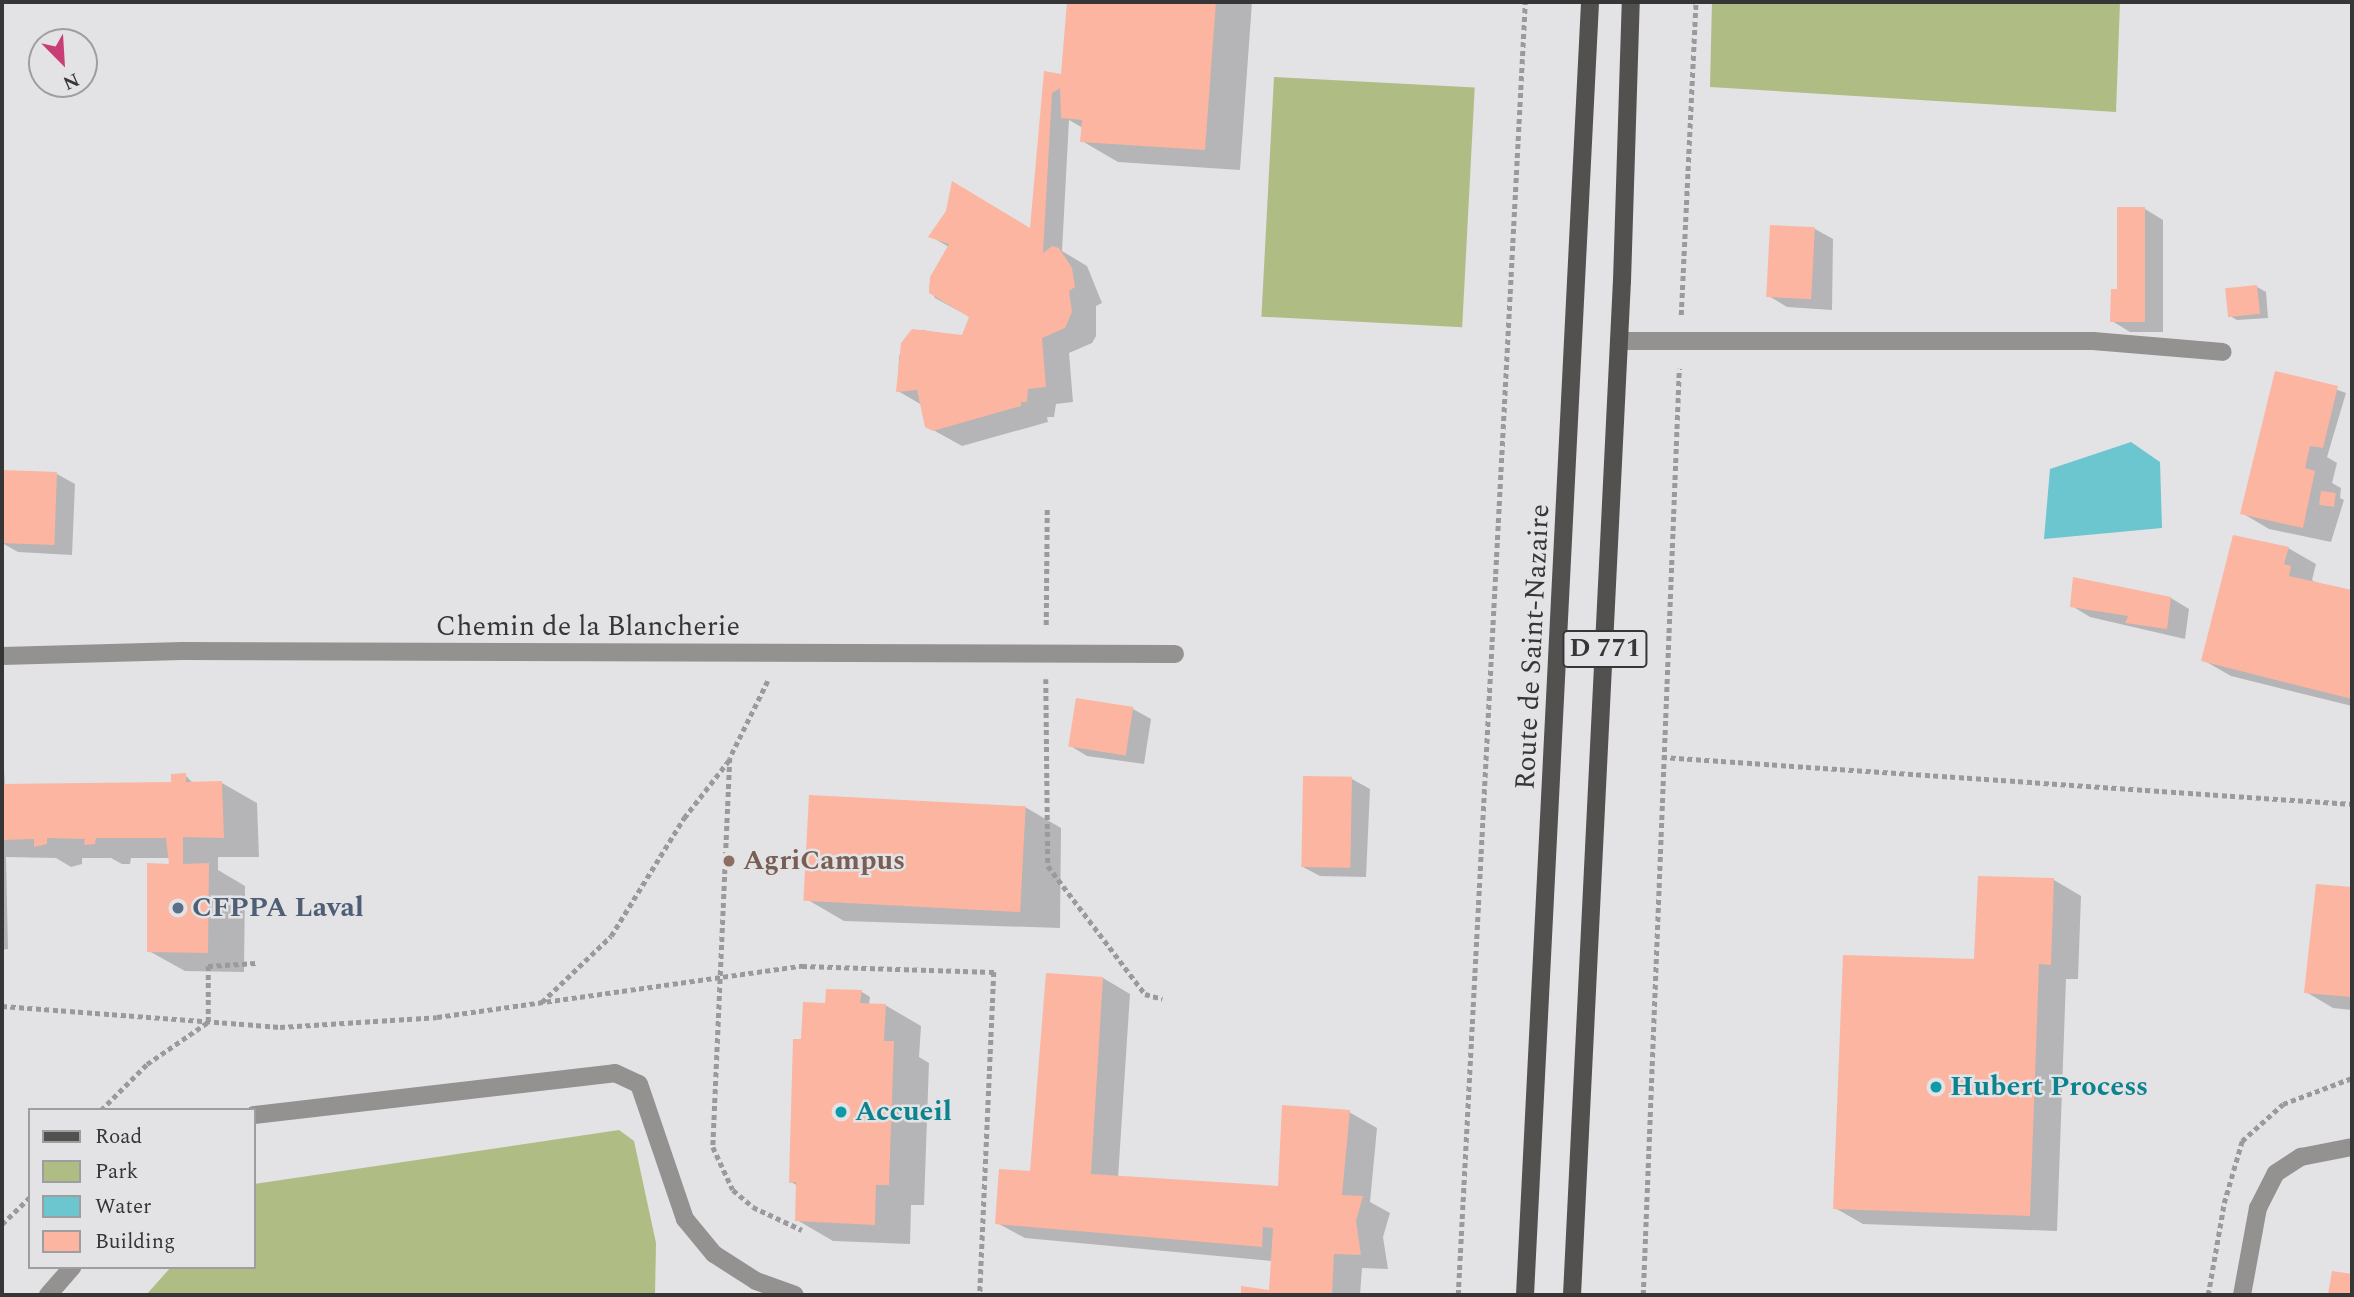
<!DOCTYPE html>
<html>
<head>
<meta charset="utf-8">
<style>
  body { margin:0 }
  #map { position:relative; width:2354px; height:1297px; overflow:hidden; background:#e3e2e5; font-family:Spectral,serif }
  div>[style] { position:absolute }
  .green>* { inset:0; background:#afbc84; transform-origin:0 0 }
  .water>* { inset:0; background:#6bc6cf }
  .shadow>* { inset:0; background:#0003 }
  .building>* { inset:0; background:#fbb5a0; transform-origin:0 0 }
  .path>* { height:4.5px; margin-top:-2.25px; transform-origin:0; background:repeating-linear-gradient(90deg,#9a999b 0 5px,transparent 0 8.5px) }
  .minor>* { height:18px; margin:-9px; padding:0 9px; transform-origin:9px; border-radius:9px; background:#939291 }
  .major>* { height:18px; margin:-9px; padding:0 9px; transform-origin:9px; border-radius:9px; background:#53514f }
  .dots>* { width:19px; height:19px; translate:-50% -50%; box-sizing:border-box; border:4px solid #e3e2e5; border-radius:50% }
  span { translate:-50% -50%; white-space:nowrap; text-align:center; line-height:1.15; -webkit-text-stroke:5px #e3e2e5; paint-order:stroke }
  .shield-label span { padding:2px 5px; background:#e3e2e5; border:2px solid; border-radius:5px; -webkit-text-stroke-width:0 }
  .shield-label { font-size:26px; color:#373637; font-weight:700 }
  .street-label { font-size:28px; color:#373637 }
  .education-label { font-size:28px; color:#785e54; font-weight:700 }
  .left { translate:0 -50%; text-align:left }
  .service-label { font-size:28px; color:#4e5e75; font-weight:700 }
  .culture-label { font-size:28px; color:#0d838f; font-weight:700 }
  .frame { position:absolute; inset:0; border:4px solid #373637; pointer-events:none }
  .legend { position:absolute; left:28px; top:1108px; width:228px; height:161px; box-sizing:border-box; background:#e3e2e5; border:2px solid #9e9d9f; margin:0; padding:9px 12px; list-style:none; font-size:21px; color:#373637 }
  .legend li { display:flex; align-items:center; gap:14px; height:35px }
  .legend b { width:35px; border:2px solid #9e9d9f }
  .north { position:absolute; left:28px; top:28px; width:70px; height:70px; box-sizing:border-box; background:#e3e2e5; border:2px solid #9e9d9f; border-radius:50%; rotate:156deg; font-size:19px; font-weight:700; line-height:28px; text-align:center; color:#373637 }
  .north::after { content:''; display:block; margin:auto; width:24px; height:32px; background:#c93f75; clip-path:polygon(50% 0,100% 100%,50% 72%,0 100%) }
</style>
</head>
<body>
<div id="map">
  <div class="green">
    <i style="clip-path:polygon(1712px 2px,2120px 2px,2116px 112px,1710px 87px)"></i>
    <i style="left:1274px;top:77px;width:201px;height:240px;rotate:3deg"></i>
    <i style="clip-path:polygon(619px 1130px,634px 1141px,656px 1243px,655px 1295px,146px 1295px,171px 1267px,254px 1267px,254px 1184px)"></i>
  </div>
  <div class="water">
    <i style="clip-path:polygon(2131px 442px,2160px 462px,2162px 528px,2044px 539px,2050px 469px)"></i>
  </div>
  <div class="shadow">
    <i style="clip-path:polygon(1069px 2px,1252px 2px,1240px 170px,1118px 162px,1082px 141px,1083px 128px,1069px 120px,1062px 251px,1087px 266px,1102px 303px,1096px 306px,1096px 336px,1092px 343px,1069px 353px,1073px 402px,1056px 404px,1054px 417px,1047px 417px,1048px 422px,962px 446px,926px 426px,922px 405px,898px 391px,899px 357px,908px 334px,922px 330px,963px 337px,970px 317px,935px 298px,929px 287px,949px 247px,930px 236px,1031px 230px,1045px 73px,1063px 76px)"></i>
    <i style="clip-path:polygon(2145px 209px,2163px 220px,2163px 332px,2130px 332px,2112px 321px)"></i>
    <i style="clip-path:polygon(1815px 229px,1833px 239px,1832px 310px,1787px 307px,1769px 296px)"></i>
    <i style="clip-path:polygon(2257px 287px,2266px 292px,2268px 318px,2237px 320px,2228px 315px)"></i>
    <i style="clip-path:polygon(2316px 382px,2346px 393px,2327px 457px,2337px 463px,2332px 483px,2341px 488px,2340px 498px,2344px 500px,2331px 542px,2269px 529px,2242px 513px)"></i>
    <i style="clip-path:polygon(3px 471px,57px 474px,75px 484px,72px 555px,18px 552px,2px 543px)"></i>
    <i style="clip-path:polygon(2288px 548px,2316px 564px,2312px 580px,2318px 584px,2352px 592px,2352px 706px,2231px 676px,2203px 660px)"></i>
    <i style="clip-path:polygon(2171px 598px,2189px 609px,2185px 639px,2090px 617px,2072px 606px)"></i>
    <i style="clip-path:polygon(1133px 709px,1151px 719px,1144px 764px,1087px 756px,1069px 745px)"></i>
    <i style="clip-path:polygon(2px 730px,5px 788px,178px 784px,185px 775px,194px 784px,222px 783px,257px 803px,259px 857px,218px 857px,218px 870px,245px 886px,244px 972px,185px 971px,149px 951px,170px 858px,131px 858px,130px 864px,122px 864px,111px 858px,82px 858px,82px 864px,71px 867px,56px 858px,6px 857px,8px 949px,2px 950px)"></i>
    <i style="clip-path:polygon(1352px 779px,1370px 789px,1366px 877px,1320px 876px,1301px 866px)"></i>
    <i style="clip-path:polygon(1025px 807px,1061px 828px,1060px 928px,844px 921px,808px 900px)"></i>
    <i style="clip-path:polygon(2054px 880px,2081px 896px,2078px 979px,2066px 979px,2057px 1231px,1863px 1224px,1835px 1208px,1976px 961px)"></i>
    <i style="clip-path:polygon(2317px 886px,2352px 889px,2352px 1010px,2333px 1008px,2306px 992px)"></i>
    <i style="clip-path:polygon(1103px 978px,1130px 994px,1118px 1178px,1280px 1188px,1349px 1112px,1377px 1128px,1370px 1202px,1390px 1213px,1383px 1237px,1388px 1269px,1362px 1268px,1360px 1295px,1242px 1295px,1243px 1288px,1271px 1292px,1273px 1261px,1025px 1238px,997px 1223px,1032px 1173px)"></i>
    <i style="clip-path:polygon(862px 992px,870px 997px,869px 1005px,885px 1005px,921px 1026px,919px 1057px,929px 1063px,924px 1205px,911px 1205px,910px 1244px,833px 1241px,797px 1220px,798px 1186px,791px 1182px,803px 1041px,831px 1005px)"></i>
  </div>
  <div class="building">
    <i style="clip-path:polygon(1067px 2px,1216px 2px,1205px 150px,1080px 142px,1082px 120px,1061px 118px,1060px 88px,1052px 93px,1043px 253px,1052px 246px,1059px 248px,1072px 268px,1075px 287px,1069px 291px,1072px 312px,1065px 328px,1042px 338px,1046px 387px,1028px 389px,1027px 402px,1021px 402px,1021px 406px,933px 431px,925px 427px,917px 390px,896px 392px,901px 343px,912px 329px,962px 335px,969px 317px,929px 293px,930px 277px,949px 244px,928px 237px,946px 211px,952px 181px,1030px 228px,1044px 71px,1061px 74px)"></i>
    <i style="clip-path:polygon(2117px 207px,2145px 207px,2145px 322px,2110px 322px,2111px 289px,2117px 289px)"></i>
    <i style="left:1770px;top:225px;width:45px;height:72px;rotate:3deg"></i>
    <i style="left:2257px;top:285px;width:29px;height:32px;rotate:84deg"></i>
    <i style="clip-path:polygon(2275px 371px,2338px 386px,2323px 448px,2310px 446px,2305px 468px,2315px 471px,2303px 528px,2240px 514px)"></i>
    <i style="left:2px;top:470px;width:55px;height:73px;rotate:2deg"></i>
    <i style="left:2321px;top:491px;width:15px;height:14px;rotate:8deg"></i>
    <i style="clip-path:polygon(2233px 535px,2289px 547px,2284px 564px,2291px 566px,2289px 576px,2352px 590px,2352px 699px,2201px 661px)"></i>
    <i style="clip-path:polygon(2073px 577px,2171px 597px,2167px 629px,2125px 623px,2128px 616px,2070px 607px)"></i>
    <i style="left:1076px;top:698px;width:58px;height:49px;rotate:9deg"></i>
    <i style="clip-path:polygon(186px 773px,186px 782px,222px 781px,224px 838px,183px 837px,183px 864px,209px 863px,208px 953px,147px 952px,147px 863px,169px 864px,166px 838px,96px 838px,95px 844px,84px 845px,85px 839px,47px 838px,47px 844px,34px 847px,34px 839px,2px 840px,2px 784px,171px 782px,171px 774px)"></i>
    <i style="left:1303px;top:776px;width:49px;height:91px;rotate:1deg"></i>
    <i style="left:809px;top:795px;width:217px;height:106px;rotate:3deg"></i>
    <i style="clip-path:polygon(1978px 876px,2054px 878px,2051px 965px,2039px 964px,2030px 1216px,1833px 1209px,1843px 955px,1974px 959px)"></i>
    <i style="clip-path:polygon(2316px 884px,2352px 887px,2352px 997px,2304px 993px)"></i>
    <i style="clip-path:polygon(1046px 973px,1103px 977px,1091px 1174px,1278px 1186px,1282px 1105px,1350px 1110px,1342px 1195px,1363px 1196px,1356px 1221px,1361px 1255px,1334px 1254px,1332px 1295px,1241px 1295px,1241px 1286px,1269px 1290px,1273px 1228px,1263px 1227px,1262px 1247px,995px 1224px,999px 1169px,1030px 1171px)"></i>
    <i style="clip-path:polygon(826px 989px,862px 990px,860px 1003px,886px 1004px,884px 1041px,894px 1041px,889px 1185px,876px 1185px,875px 1225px,795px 1221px,796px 1182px,789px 1183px,793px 1039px,801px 1039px,803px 1002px,825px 1003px)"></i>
    <i style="clip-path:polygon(2332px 1271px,2352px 1274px,2352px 1295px,2328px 1295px)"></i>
  </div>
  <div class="path">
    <i style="left:1681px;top:315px;width:313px;rotate:-87.3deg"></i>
    <i style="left:1046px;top:625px;width:118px;rotate:-89.5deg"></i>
    <i style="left:1046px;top:679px;width:187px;rotate:89.4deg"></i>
    <i style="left:1048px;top:866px;width:161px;rotate:52.8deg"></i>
    <i style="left:1145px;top:994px;width:18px;rotate:16deg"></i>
    <i style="left:768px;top:681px;width:86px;rotate:116.3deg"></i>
    <i style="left:730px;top:758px;width:389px;rotate:92.5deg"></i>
    <i style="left:713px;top:1147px;width:47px;rotate:65.1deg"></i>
    <i style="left:733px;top:1190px;width:26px;rotate:40deg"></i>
    <i style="left:753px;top:1207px;width:54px;rotate:25.1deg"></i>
    <i style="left:1662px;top:757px;width:692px;rotate:3.9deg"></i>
    <i style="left:542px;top:1002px;width:95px;rotate:-43.7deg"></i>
    <i style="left:611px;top:936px;width:139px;rotate:-58.3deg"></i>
    <i style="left:684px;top:818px;width:75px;rotate:-52.1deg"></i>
    <i style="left:2px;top:1006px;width:279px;rotate:4.3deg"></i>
    <i style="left:280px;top:1027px;width:157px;rotate:-3.6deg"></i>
    <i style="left:437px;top:1017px;width:369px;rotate:-8deg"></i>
    <i style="left:802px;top:966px;width:192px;rotate:1.8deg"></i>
    <i style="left:994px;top:972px;width:323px;rotate:92.5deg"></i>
    <i style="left:101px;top:1110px;width:65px;rotate:-45deg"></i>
    <i style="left:147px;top:1064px;width:74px;rotate:-34.5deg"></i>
    <i style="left:208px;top:1022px;width:56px;rotate:-90deg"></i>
    <i style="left:208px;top:966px;width:48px;rotate:-3.6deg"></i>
    <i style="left:2px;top:1224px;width:39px;rotate:-44deg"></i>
    <i style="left:1458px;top:1295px;width:1295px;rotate:-87.03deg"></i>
    <i style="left:1643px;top:1295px;width:927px;rotate:-87.77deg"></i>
    <i style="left:2208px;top:1295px;width:93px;rotate:-80.1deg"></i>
    <i style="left:2224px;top:1203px;width:65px;rotate:-73.8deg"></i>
    <i style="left:2242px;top:1141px;width:55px;rotate:-42.1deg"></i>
    <i style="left:2283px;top:1104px;width:74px;rotate:-20.6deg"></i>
  </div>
  <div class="minor">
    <i style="left:1619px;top:341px;width:474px"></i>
    <i style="left:2093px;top:341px;width:130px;rotate:4.8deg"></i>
    <i style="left:2px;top:656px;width:180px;rotate:-1.6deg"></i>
    <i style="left:182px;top:651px;width:993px;rotate:0.17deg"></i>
    <i style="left:254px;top:1115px;width:363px;rotate:-6.6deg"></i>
    <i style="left:615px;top:1073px;width:26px;rotate:25deg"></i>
    <i style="left:639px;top:1084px;width:143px;rotate:71.2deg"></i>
    <i style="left:685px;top:1219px;width:45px;rotate:50.4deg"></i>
    <i style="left:714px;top:1254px;width:50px;rotate:32.7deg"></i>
    <i style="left:756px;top:1281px;width:41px;rotate:19.7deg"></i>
    <i style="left:48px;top:1295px;width:37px;rotate:-49deg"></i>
    <i style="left:2242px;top:1295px;width:88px;rotate:-79.6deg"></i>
    <i style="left:2258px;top:1208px;width:39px;rotate:-63deg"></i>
    <i style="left:2276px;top:1173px;width:30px;rotate:-33deg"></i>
    <i style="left:2301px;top:1157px;width:52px;rotate:-11.1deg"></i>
  </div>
  <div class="major">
    <i style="left:1525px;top:1295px;width:1295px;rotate:-87.12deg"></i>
    <i style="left:1572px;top:1295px;width:1015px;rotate:-87.18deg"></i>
    <i style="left:1622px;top:281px;width:279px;rotate:-88.2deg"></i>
  </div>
  <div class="dots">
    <i style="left:729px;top:861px;background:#8d6e63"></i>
    <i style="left:178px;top:908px;background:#5c6f8a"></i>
    <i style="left:1936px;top:1087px;background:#0f9aa8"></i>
    <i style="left:841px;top:1112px;background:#0f9aa8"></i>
  </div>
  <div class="shield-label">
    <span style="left:1605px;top:649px">D 771</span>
  </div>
  <div class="street-label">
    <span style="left:588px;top:627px">Chemin de la Blancherie</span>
    <span style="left:1533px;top:647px;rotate:-87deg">Route de Saint-Nazaire</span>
  </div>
  <div class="education-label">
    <span class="left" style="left:743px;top:861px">AgriCampus</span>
  </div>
  <div class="service-label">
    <span class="left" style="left:192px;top:908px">CFPPA Laval</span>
  </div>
  <div class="culture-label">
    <span class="left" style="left:1950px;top:1087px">Hubert Process</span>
    <span class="left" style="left:855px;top:1112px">Accueil</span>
  </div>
  <div class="frame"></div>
  <ul class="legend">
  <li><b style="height:9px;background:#53514f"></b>Road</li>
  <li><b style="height:19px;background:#afbc84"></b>Park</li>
  <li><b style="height:19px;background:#6bc6cf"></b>Water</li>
  <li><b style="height:19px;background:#fbb5a0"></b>Building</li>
  </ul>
  <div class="north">N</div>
</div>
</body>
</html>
